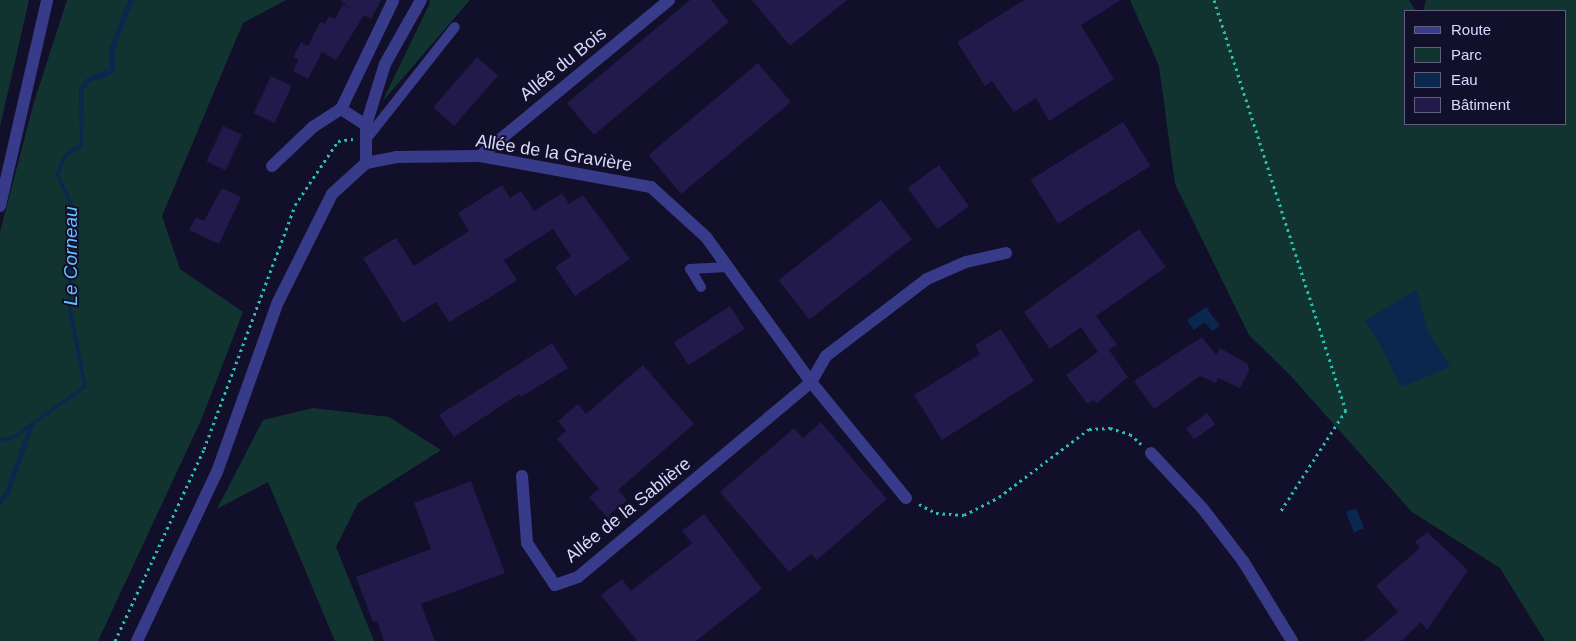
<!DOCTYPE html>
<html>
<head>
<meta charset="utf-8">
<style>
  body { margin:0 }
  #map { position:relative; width:1576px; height:641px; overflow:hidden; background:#120f2a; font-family:Helvetica,sans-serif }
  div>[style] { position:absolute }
  .green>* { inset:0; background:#123430 }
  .water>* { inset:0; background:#0a274d; transform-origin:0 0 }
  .stream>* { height:5px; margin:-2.5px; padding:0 2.5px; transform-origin:2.5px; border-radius:2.5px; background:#0a274d }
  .building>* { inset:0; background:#211a4b; transform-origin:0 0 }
  .path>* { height:3px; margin-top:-1.5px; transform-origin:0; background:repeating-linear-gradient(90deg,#2bc0ad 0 2.5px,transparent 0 6.5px) }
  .service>* { height:10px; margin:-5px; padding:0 5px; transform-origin:5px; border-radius:5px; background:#383b8a }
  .minor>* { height:12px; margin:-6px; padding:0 6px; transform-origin:6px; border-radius:6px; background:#383b8a }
  .tertiary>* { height:12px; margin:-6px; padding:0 6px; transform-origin:6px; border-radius:6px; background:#383b8a }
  span { translate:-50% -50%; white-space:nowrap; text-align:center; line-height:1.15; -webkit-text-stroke:4px #120f2a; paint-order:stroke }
  .street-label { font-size:18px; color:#dad8ff }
  .water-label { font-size:19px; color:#66c2ff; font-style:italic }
  .legend { position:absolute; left:1404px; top:10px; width:162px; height:115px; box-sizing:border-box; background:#120f2a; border:1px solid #625f7f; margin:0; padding:6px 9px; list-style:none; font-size:15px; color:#dad8ff }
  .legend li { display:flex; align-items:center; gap:10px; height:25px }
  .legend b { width:25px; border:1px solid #625f7f }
</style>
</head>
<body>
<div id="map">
  <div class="green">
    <i style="clip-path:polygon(0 0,29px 0,0 127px)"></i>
    <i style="clip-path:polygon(67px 0,286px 0,243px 23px,162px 216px,180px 269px,243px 312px,202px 418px,98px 641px,0 641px,0 232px,34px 102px)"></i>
    <i style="clip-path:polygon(430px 0,470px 0,382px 102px,429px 5px)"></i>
    <i style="clip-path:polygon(1130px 0,1409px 0,1416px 11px,1405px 11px,1405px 124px,1565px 124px,1565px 11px,1423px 11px,1426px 0,1576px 0,1576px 641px,1545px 641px,1500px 568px,1412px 512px,1289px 374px,1249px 335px,1175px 184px,1159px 66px)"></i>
    <i style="clip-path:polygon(313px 408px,389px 417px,441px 450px,358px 503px,336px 547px,374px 641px,335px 641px,268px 482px,217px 509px,263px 420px)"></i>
  </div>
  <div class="water">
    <i style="clip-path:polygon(128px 0,134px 0,115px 49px,115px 71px,109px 76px,90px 82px,84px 89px,83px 146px,67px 157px,59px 175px,77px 211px,72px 236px,72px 310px,87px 387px,14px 439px,0 443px,0 439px,12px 436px,83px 386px,68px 311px,68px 236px,73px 211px,55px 174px,64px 154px,80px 144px,79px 87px,88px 77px,110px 68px,109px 49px)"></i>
    <i style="clip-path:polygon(1417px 289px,1427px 329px,1450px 367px,1401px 387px,1381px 346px,1365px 321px)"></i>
    <i style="clip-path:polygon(1206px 307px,1220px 326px,1212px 331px,1205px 322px,1194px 330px,1187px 320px)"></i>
    <i style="left:1356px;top:508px;width:22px;height:11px;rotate:68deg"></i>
  </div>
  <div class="stream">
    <i style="left:0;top:501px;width:11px;rotate:-52deg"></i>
    <i style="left:7px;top:492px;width:71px;rotate:-70.3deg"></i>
  </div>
  <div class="building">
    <i style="clip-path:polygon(340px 0,381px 0,371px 19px,364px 15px,336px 60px,322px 52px,308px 79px,293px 71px,298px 60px,293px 57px,301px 42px,308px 46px,320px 22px,325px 24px,329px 16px,335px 19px,343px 4px,350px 8px)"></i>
    <i style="clip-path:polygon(690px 0,711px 0,729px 22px,594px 135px,567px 103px)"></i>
    <i style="clip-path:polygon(752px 0,847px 0,790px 46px)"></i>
    <i style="clip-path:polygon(1024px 0,1121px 0,1081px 25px,1114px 79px,1049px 121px,1036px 98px,1014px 112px,992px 81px,985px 86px,957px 42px)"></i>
    <i style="left:477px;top:57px;width:28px;height:67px;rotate:41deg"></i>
    <i style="left:758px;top:63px;width:51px;height:143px;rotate:50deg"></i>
    <i style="left:271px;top:76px;width:23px;height:41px;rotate:25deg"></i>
    <i style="left:1123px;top:122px;width:52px;height:109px;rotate:58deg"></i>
    <i style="left:223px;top:126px;width:21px;height:39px;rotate:25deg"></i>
    <i style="left:939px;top:165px;width:51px;height:39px;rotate:54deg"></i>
    <i style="clip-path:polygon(502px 185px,510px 198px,521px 191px,534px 211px,562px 193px,569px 204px,583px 195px,630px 259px,575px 296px,555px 267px,571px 256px,553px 229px,504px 260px,517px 280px,492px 296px,449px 322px,436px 302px,403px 323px,363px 258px,396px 238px,414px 266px,469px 231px,458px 213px)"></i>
    <i style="clip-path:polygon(222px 188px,241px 197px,219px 244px,189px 230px,196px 217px,204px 221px)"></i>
    <i style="left:881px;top:200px;width:50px;height:130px;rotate:52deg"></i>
    <i style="clip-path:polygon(1139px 229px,1166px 267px,1096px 316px,1117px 345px,1109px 350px,1128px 377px,1096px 404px,1094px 400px,1087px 404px,1066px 375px,1098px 352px,1081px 327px,1050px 349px,1024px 312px)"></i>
    <i style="left:730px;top:306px;width:27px;height:67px;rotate:57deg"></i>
    <i style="clip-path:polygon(1001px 329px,1034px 381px,942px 440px,914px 395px,980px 354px,975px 345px)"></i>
    <i style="clip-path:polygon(1202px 337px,1216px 355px,1220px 348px,1248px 364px,1249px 371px,1240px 388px,1218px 378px,1216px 383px,1200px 376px,1154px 409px,1134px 381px)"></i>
    <i style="clip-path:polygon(552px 343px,568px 368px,521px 397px,519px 394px,454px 437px,439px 415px)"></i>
    <i style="clip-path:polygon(643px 365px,694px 424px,618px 490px,627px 500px,607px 517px,589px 497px,599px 489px,557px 439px,566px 431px,558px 421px,578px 404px,586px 414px)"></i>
    <i style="left:1207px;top:413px;width:14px;height:26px;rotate:54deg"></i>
    <i style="clip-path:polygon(821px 422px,887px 499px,817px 560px,811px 554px,789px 572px,720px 492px,794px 428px,803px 438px)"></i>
    <i style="clip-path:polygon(471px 481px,505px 573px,421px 604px,435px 641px,384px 641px,377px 621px,373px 622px,356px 577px,431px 549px,414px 503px)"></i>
    <i style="clip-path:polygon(704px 514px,762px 589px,696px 641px,637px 641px,601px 595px,622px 579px,631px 591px,692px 543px,682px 531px)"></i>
    <i style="clip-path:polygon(1427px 532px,1468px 570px,1427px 630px,1421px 622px,1401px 641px,1364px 641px,1398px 612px,1376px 586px,1420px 548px,1415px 542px)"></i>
  </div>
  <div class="path">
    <i style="left:1214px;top:0;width:431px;rotate:72.2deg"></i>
    <i style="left:1346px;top:410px;width:121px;rotate:122.9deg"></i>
    <i style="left:919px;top:504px;width:19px;rotate:28deg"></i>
    <i style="left:936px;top:513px;width:28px;rotate:4deg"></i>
    <i style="left:964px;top:515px;width:39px;rotate:-27deg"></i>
    <i style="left:999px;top:497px;width:113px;rotate:-37.1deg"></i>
    <i style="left:1089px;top:429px;width:21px;rotate:-3deg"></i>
    <i style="left:1110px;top:428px;width:21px;rotate:17deg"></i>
    <i style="left:1130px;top:434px;width:15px;rotate:42deg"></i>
    <i style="left:115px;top:641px;width:212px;rotate:-65.1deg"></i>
    <i style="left:204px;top:449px;width:260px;rotate:-69.5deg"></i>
    <i style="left:295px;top:205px;width:77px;rotate:-56.1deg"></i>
    <i style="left:338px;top:141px;width:15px;rotate:-8deg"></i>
  </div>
  <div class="service">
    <i style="left:368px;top:137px;width:140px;rotate:-51.7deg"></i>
    <i style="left:701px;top:287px;width:21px;rotate:-121deg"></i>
    <i style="left:690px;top:269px;width:38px;rotate:-3deg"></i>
  </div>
  <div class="minor">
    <i style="left:341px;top:109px;width:30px;rotate:33deg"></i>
    <i style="left:480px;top:156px;width:245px;rotate:-39.5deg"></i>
    <i style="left:366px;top:163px;width:38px;rotate:-90deg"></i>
    <i style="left:366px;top:125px;width:64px;rotate:-72.7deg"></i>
    <i style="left:385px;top:64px;width:73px;rotate:-60.6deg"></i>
    <i style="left:272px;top:166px;width:57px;rotate:-43.6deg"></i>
    <i style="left:313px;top:127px;width:33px;rotate:-33deg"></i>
    <i style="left:341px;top:109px;width:120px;rotate:-64.3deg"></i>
    <i style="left:1151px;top:453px;width:76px;rotate:47.1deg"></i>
    <i style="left:1203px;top:509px;width:66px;rotate:52.4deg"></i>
    <i style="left:1243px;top:561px;width:94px;rotate:58.5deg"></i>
    <i style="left:522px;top:476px;width:67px;rotate:85.7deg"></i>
    <i style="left:527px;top:543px;width:50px;rotate:56.3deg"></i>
    <i style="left:555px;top:585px;width:24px;rotate:-19deg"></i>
    <i style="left:578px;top:577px;width:304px;rotate:-39.9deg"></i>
    <i style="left:811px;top:382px;width:30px;rotate:-60deg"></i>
    <i style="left:826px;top:356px;width:127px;rotate:-37.3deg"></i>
    <i style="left:927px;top:279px;width:43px;rotate:-23.6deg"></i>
    <i style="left:966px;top:262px;width:41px;rotate:-12.7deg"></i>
    <i style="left:137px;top:641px;width:187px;rotate:-64.7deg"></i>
    <i style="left:217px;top:472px;width:181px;rotate:-70.3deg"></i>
    <i style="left:278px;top:302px;width:121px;rotate:-63.4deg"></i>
    <i style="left:332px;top:194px;width:46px;rotate:-42.4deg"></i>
    <i style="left:366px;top:163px;width:31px;rotate:-11deg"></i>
    <i style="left:396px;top:157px;width:84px;rotate:-0.7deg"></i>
    <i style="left:480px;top:156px;width:174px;rotate:10.3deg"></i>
    <i style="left:651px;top:187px;width:74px;rotate:42.3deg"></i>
    <i style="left:706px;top:237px;width:179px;rotate:54.1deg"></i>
    <i style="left:811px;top:382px;width:150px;rotate:50.7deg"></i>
  </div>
  <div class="tertiary">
    <i style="left:0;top:206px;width:211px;rotate:-77.1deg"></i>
  </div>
  <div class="street-label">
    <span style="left:563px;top:64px;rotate:-39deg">Allée du Bois</span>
    <span style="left:554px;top:153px;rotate:9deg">Allée de la Gravière</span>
    <span style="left:628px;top:510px;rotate:-39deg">Allée de la Sablière</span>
  </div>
  <div class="water-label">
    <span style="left:71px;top:256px;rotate:-90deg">Le Corneau</span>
  </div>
  <ul class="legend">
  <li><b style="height:6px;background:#383b8a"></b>Route</li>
  <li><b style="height:14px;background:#123430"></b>Parc</li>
  <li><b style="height:14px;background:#0a274d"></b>Eau</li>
  <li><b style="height:14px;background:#211a4b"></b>Bâtiment</li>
  </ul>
</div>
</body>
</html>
